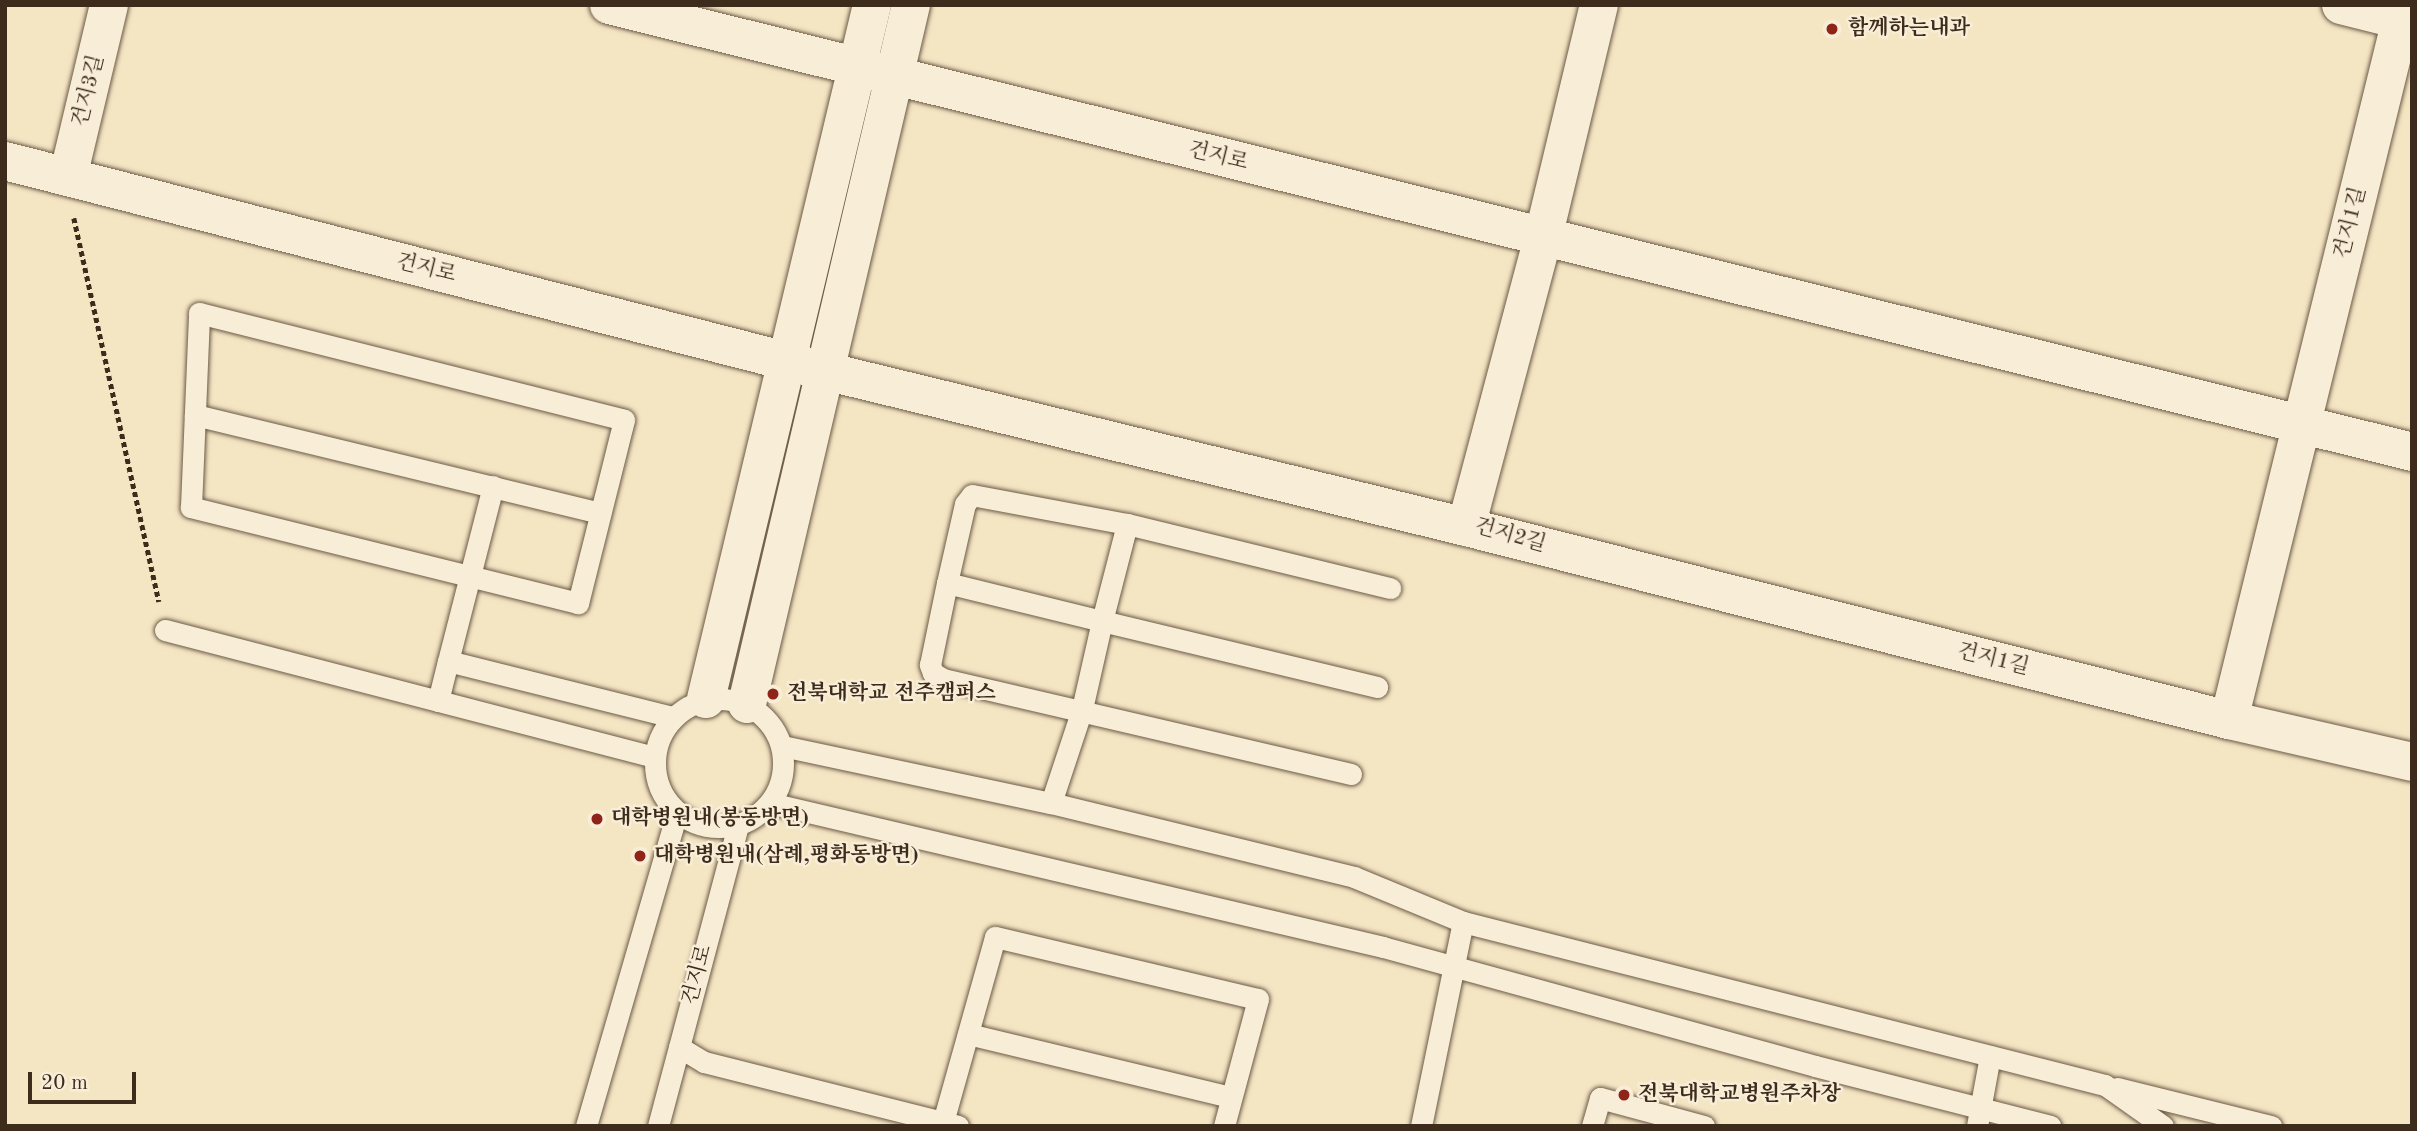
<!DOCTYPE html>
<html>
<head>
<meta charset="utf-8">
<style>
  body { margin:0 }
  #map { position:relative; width:2417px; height:1131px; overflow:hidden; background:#f4e5c3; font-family:"Old Standard TT","Noto Serif KR",serif }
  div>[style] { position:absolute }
  .path>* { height:4.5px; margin-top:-2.25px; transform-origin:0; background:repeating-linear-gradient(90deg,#3d2b1c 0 5px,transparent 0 8.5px) }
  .roads { filter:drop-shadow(0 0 2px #6b5a46) drop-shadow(0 0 2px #6b5a46) }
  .service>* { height:21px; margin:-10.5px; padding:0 10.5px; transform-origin:10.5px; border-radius:10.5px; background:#f8eed8 }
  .service>.ring { margin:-10.5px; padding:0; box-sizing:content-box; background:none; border:21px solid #f8eed8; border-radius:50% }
  .minor>* { height:38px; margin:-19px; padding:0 19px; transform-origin:19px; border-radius:19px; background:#f8eed8 }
  .tertiary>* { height:38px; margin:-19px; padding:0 19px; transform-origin:19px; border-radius:19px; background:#f8eed8 }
  .dots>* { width:19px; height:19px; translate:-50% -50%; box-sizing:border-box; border:4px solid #f8eed8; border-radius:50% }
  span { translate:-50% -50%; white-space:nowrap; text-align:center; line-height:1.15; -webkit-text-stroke:5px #f8eed8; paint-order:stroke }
  .poi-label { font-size:21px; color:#3d2b1c; font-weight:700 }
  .left { translate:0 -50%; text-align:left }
  .street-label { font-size:21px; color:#3d2b1c }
  .frame { position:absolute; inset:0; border:7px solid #3d2b1c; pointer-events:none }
  .scale { position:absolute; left:28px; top:1072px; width:108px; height:32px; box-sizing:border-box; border:4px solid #3d2b1c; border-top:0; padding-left:9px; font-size:21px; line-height:24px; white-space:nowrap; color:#3d2b1c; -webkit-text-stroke:5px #f8eed8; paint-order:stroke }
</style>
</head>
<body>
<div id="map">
  <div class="path">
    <i style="left:74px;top:218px;width:393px;rotate:77.5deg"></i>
  </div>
  <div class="roads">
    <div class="service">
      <i style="left:199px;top:313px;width:438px;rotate:14.1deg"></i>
      <i style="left:624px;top:420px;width:189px;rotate:104.1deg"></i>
      <i style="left:578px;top:603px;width:399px;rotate:-166.1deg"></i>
      <i style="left:191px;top:507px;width:194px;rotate:-87.6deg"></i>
      <i style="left:195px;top:415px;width:417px;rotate:13.6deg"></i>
      <i style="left:493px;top:486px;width:181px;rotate:104.4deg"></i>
      <i style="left:448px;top:661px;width:232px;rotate:14deg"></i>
      <i style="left:947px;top:583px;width:160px;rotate:13.8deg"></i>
      <i style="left:1102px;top:621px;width:100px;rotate:-75.5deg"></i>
      <i style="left:165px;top:630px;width:505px;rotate:14.56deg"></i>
      <i class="ring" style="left:655px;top:699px;width:107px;height:107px"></i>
      <i style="left:438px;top:701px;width:41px;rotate:-76deg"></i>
      <i style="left:782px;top:746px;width:275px;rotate:12deg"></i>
      <i style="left:1051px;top:803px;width:312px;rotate:13.7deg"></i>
      <i style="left:1354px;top:877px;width:118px;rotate:22.4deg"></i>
      <i style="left:1463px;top:922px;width:662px;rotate:14.25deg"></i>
      <i style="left:2105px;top:1085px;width:71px;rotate:35.3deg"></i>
      <i style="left:1351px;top:774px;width:419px;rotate:-166.9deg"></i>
      <i style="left:943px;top:679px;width:12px;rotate:-149deg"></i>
      <i style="left:933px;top:673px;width:9px;rotate:-111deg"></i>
      <i style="left:930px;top:665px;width:84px;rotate:-78.3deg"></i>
      <i style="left:947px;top:583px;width:81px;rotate:-77.2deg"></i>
      <i style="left:965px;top:504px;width:11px;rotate:-52deg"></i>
      <i style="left:972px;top:495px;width:158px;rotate:10.6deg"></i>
      <i style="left:1127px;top:524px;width:271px;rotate:13.7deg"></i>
      <i style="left:770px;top:803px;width:630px;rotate:13.22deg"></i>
      <i style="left:1383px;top:947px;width:448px;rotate:15.4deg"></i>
      <i style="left:1815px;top:1066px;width:243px;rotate:14.3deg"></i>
      <i style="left:1051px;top:803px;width:99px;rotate:-71.7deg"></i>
      <i style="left:1082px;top:709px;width:90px;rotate:-77.2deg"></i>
      <i style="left:1102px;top:621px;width:283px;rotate:13.5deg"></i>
      <i style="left:968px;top:1034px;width:270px;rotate:13.5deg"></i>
      <i style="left:679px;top:1047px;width:29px;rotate:31deg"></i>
      <i style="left:704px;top:1062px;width:262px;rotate:14.1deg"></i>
      <i style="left:2117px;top:1088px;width:159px;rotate:13.9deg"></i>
      <i style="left:943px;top:1122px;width:192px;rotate:-74.3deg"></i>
      <i style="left:995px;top:937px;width:270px;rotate:13.3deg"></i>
      <i style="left:1258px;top:999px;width:131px;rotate:105deg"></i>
      <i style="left:586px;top:1126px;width:327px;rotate:-73.8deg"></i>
      <i style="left:658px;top:1126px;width:311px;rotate:-75.1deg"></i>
      <i style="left:1421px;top:1126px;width:208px;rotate:-78.4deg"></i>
      <i style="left:1592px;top:1126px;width:29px;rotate:-74deg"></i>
      <i style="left:1600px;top:1098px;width:108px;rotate:15.1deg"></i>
      <i style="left:1977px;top:1126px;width:71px;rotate:-79.5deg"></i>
    </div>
    <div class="minor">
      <i style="left:609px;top:5px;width:1858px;rotate:13.92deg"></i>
      <i style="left:5px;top:161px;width:846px;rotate:14.36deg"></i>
      <i style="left:825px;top:371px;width:660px;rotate:13.68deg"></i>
      <i style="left:1466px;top:527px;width:787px;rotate:14.2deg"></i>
      <i style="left:2229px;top:720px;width:188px;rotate:12.9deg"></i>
      <i style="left:68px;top:177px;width:177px;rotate:-76.6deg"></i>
      <i style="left:1466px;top:527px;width:299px;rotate:-75.1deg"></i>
      <i style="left:1543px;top:238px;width:240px;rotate:-76.5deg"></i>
      <i style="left:706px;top:699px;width:714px;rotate:-76.55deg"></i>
      <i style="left:747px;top:704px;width:718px;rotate:-76.8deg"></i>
      <i style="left:2229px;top:720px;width:721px;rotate:-76.2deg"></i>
    </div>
    <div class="tertiary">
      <i style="left:2341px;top:5px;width:73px;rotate:14.2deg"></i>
    </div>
  </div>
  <div class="dots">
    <i style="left:1832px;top:29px;background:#8f2418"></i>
    <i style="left:773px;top:694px;background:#8f2418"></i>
    <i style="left:597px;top:819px;background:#8f2418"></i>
    <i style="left:640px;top:856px;background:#8f2418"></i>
    <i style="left:1624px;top:1095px;background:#8f2418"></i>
  </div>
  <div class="poi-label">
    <span class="left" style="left:1848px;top:29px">함께하는내과</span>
    <span class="left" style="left:787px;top:694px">전북대학교 전주캠퍼스</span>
    <span class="left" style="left:611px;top:819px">대학병원내(봉동방면)</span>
    <span class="left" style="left:654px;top:856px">대학병원내(삼례,평화동방면)</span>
    <span class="left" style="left:1638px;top:1095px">전북대학교병원주차장</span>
  </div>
  <div class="street-label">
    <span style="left:89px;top:91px;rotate:-76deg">건지3길</span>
    <span style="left:1218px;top:157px;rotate:14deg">건지로</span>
    <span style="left:2351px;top:223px;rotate:-76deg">건지1길</span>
    <span style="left:426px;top:269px;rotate:14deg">건지로</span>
    <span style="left:1510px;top:536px;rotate:16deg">건지2길</span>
    <span style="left:1993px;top:660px;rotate:14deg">건지1길</span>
    <span style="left:698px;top:975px;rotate:-75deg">건지로</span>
  </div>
  <div class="frame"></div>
  <div class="scale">20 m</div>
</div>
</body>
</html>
